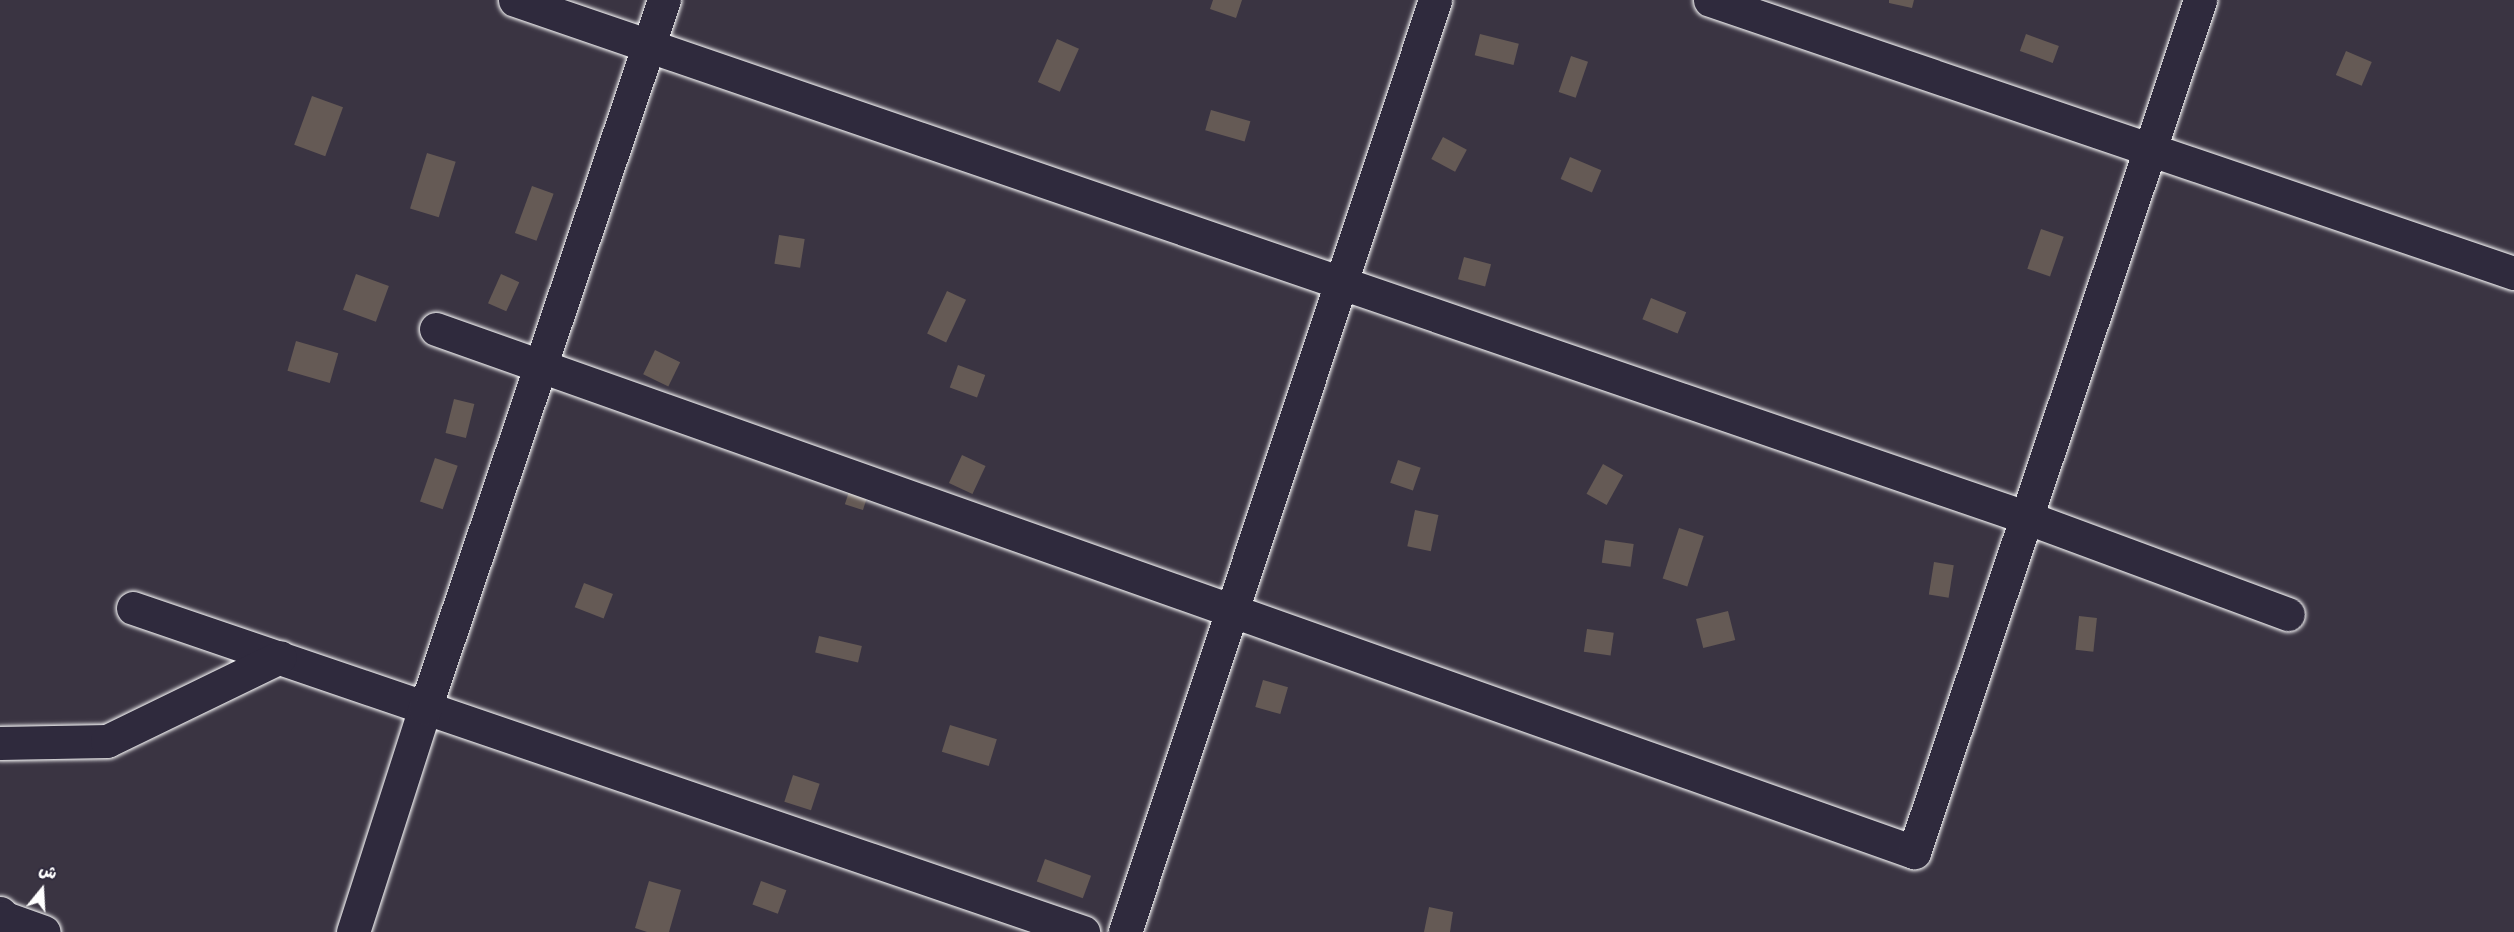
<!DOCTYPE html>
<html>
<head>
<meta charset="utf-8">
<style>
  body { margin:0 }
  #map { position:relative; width:2514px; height:932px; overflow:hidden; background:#3a3442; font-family:"Indie Flower","Playpen Sans Arabic",sans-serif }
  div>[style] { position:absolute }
  .building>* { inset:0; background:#655a55; transform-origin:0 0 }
  .roads { filter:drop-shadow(0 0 2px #fff) drop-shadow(0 0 2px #fff) }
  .street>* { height:33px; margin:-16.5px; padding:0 16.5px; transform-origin:16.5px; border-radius:16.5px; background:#2f2a3d }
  span { translate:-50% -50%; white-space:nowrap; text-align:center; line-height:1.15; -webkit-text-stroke:5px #2f2a3d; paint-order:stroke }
  .north { position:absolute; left:12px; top:860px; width:60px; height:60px; -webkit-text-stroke:4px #2f2a3d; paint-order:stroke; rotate:18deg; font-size:16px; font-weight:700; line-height:24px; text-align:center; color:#fff }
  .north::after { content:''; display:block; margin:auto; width:21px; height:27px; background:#fff; clip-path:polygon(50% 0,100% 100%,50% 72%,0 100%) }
</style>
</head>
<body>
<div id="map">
  <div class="building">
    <i style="clip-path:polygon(1213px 0,1242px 0,1236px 18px,1210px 9px)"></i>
    <i style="clip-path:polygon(1889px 0,1914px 0,1912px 8px,1889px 3px)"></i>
    <i style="left:1480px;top:34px;width:40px;height:22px;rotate:14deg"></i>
    <i style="left:2026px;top:34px;width:35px;height:18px;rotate:20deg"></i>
    <i style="left:1057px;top:39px;width:24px;height:47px;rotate:24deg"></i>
    <i style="left:2346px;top:51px;width:28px;height:26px;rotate:23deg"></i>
    <i style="left:1571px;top:56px;width:18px;height:38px;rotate:19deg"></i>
    <i style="left:312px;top:96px;width:33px;height:52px;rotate:20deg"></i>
    <i style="left:1211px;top:110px;width:41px;height:21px;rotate:16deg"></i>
    <i style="left:1443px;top:137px;width:27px;height:25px;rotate:28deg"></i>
    <i style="left:427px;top:153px;width:30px;height:58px;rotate:17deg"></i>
    <i style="left:1570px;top:157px;width:34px;height:24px;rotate:23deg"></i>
    <i style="left:532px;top:186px;width:23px;height:50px;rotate:20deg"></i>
    <i style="left:2041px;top:229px;width:24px;height:42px;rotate:19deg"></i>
    <i style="left:779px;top:235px;width:26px;height:29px;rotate:9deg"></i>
    <i style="left:1464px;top:257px;width:28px;height:23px;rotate:15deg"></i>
    <i style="left:356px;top:274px;width:35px;height:38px;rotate:20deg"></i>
    <i style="left:501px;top:274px;width:20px;height:32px;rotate:24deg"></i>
    <i style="left:947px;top:291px;width:21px;height:47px;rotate:25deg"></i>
    <i style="left:1651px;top:298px;width:38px;height:23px;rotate:22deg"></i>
    <i style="left:296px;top:341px;width:44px;height:31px;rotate:16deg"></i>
    <i style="left:655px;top:350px;width:28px;height:27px;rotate:26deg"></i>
    <i style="left:958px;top:365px;width:29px;height:24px;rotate:20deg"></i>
    <i style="left:454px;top:399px;width:21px;height:35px;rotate:14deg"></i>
    <i style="left:962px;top:455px;width:26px;height:31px;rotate:25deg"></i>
    <i style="left:435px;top:458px;width:24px;height:46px;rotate:19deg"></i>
    <i style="left:1398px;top:460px;width:24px;height:24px;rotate:19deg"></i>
    <i style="left:1603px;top:464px;width:23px;height:34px;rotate:29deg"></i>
    <i style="left:856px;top:470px;width:19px;height:36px;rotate:18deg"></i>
    <i style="left:1415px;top:510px;width:24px;height:37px;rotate:12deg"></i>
    <i style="left:1679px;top:528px;width:26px;height:53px;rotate:18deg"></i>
    <i style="left:1605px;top:540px;width:29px;height:23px;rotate:8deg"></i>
    <i style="left:1934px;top:562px;width:20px;height:33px;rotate:9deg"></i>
    <i style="left:584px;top:583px;width:31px;height:26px;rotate:21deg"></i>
    <i style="left:1728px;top:611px;width:30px;height:33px;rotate:76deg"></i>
    <i style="left:2079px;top:616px;width:18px;height:34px;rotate:6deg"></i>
    <i style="left:1587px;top:629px;width:27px;height:23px;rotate:8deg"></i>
    <i style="left:819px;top:636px;width:44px;height:17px;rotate:13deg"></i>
    <i style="left:1263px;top:680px;width:26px;height:28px;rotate:16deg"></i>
    <i style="left:950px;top:725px;width:49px;height:28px;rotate:17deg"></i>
    <i style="left:793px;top:775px;width:28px;height:28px;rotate:18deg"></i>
    <i style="left:1045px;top:859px;width:49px;height:24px;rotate:20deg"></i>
    <i style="clip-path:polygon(649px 881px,681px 890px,669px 932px,647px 932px,635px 928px)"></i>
    <i style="left:761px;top:881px;width:27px;height:25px;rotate:20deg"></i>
    <i style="clip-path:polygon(1429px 907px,1453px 912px,1450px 932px,1424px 932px)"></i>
  </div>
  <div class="roads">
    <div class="street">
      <i style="left:515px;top:0;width:1599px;rotate:18.9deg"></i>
      <i style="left:2028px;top:518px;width:277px;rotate:20.3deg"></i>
      <i style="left:1710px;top:0;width:849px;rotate:18.76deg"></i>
      <i style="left:436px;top:329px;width:1568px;rotate:19.49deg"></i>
      <i style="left:1914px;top:852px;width:899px;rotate:-71.44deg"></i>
      <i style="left:133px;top:608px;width:1004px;rotate:18.83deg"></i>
      <i style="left:0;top:743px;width:107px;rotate:-1.1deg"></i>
      <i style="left:107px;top:741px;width:192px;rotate:-25.9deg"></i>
      <i style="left:0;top:913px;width:7px;rotate:45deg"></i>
      <i style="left:5px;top:918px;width:41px;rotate:19.7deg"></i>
      <i style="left:353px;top:932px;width:235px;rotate:-72.2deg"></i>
      <i style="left:425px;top:708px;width:747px;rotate:-71.35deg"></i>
      <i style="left:1125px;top:932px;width:982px;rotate:-71.6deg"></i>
    </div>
  </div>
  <div class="north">ش</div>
</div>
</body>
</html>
